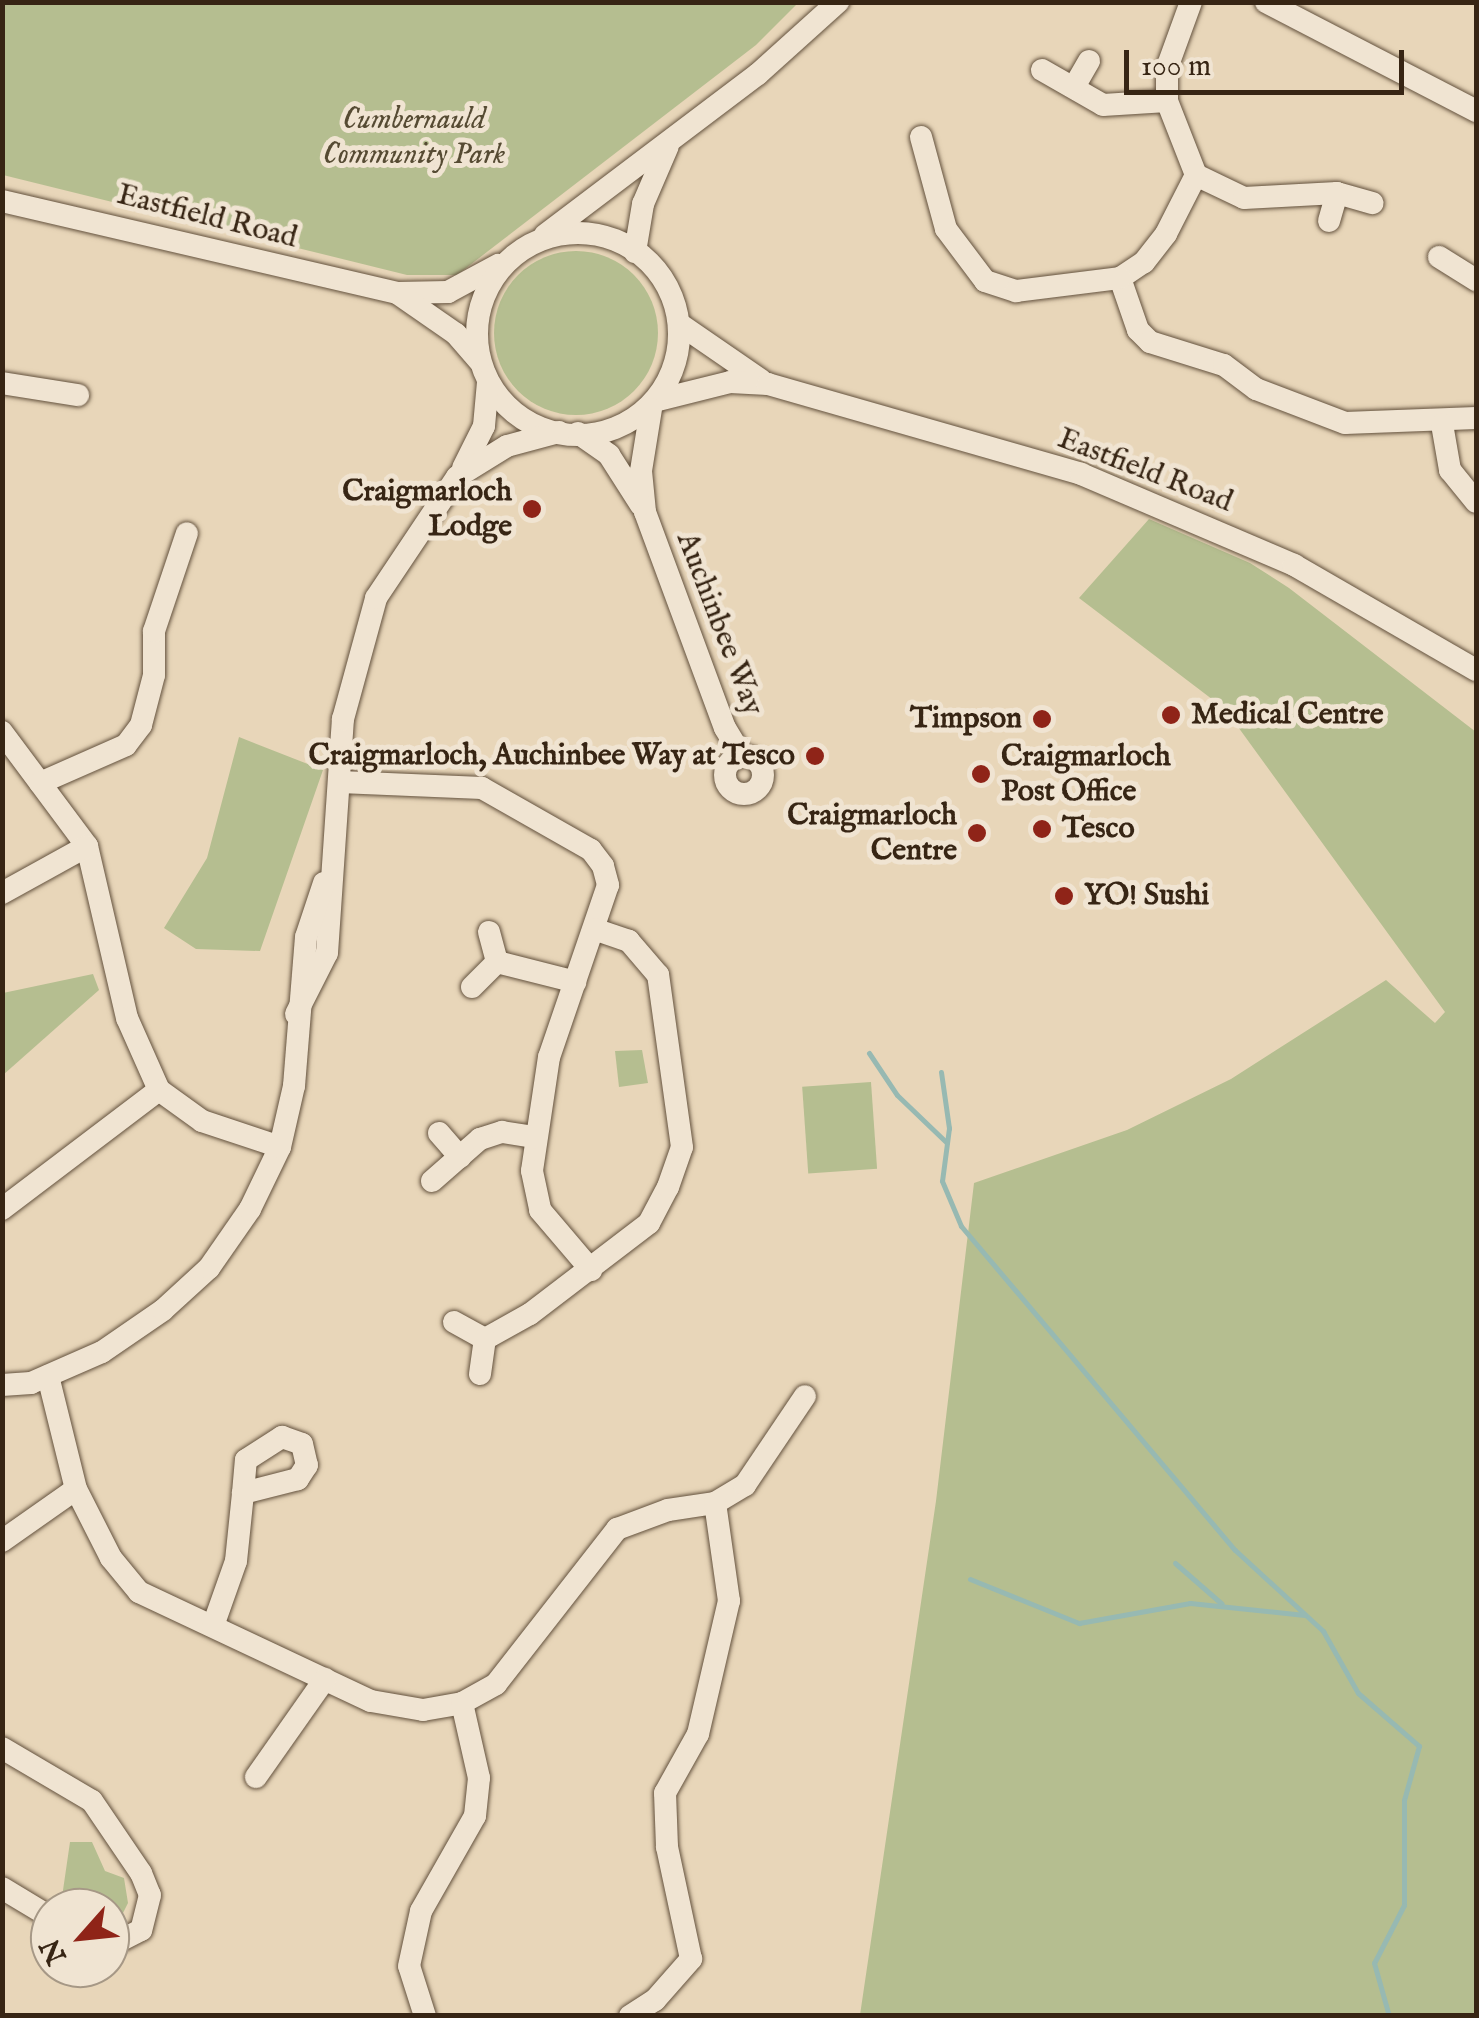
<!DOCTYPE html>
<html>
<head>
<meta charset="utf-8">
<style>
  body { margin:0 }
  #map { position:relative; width:1479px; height:2018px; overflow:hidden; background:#e8d6b9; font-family:"IM FELL English",serif }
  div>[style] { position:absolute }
  .green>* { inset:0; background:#b5be90; transform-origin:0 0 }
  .round { border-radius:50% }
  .stream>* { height:5px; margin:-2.5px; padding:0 2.5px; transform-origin:2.5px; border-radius:2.5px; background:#97b9b2 }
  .roads { filter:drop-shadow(0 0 2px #63513d) drop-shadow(0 0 2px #63513d) }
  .minor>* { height:22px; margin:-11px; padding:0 11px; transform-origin:11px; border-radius:11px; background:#f0e4d2 }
  .minor>.ring { margin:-11px; padding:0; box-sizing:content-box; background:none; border:22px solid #f0e4d2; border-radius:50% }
  .dots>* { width:28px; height:28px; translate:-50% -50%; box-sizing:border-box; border:5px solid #f0e4d2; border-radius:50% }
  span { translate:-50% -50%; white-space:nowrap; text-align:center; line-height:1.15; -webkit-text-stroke:10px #f0e4d2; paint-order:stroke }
  .park-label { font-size:30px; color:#564b33; font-style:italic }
  .street-label { font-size:30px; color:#372514 }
  .poi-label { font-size:30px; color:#372514; font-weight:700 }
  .right { translate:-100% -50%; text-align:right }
  .left { translate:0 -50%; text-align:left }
  .frame { position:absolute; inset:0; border:5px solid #372514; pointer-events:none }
  .north { position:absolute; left:30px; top:1888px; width:100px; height:100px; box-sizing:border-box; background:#f0e4d2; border:2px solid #a69886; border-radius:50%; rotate:243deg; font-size:28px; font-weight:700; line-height:40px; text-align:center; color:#372514 }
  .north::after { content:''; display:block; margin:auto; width:35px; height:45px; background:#8f2418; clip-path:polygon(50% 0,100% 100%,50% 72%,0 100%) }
  .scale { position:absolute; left:1124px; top:50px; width:280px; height:45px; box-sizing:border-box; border:5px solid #372514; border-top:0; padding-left:12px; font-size:30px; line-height:35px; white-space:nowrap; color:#372514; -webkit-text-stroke:8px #f0e4d2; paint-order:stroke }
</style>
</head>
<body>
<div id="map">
  <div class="green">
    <i style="clip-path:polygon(2px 3px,798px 3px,756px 45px,457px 275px,407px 275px,3px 175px)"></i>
    <i class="round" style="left:494px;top:251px;width:164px;height:164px"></i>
    <i style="clip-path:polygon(1149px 519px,1250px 563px,1289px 588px,1476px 732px,1476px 2015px,860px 2015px,936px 1501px,974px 1183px,1127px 1130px,1231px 1079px,1386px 980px,1435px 1023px,1445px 1012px,1225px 709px,1079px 598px)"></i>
    <i style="clip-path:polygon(239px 737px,323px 770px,260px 951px,196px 949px,164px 928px,207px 858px)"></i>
    <i style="clip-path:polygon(93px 974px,99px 990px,3px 1075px,3px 993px)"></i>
    <i style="clip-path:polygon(642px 1050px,648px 1083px,619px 1087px,615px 1051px)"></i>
    <i style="left:871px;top:1082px;width:87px;height:69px;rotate:86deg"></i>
    <i style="clip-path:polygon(70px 1842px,92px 1842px,105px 1871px,124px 1878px,128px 1903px,115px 1929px,110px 1930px,110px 1908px,61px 1904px)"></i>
  </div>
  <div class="stream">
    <i style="left:869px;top:1053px;width:50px;rotate:56.3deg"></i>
    <i style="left:897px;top:1095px;width:69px;rotate:43.8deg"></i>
    <i style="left:941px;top:1072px;width:57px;rotate:81.9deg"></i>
    <i style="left:949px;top:1128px;width:53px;rotate:97.5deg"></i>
    <i style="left:942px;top:1181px;width:49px;rotate:67.1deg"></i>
    <i style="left:961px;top:1226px;width:424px;rotate:49.8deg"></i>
    <i style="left:1235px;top:1550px;width:120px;rotate:42.6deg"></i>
    <i style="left:1323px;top:1631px;width:71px;rotate:60.6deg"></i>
    <i style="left:1358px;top:1693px;width:81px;rotate:41deg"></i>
    <i style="left:1419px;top:1746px;width:56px;rotate:105.5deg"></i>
    <i style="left:1404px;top:1800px;width:105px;rotate:90deg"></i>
    <i style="left:1404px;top:1905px;width:65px;rotate:117.3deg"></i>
    <i style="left:1374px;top:1963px;width:55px;rotate:74.2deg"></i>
    <i style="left:1175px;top:1563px;width:62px;rotate:41.1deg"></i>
    <i style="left:970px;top:1579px;width:118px;rotate:22deg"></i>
    <i style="left:1079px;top:1623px;width:113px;rotate:-10.2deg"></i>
    <i style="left:1190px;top:1603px;width:115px;rotate:6deg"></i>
  </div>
  <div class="roads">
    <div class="minor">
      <i style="left:1191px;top:2px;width:70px;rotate:110deg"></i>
      <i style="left:1167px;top:68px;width:33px;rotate:90deg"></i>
      <i style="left:1167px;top:101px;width:79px;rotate:68.6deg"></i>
      <i style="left:1196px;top:175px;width:66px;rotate:117deg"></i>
      <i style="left:1166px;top:234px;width:36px;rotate:128deg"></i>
      <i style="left:1144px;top:262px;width:29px;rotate:146deg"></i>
      <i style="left:1120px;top:278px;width:55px;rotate:70.9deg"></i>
      <i style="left:1138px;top:330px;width:17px;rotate:45deg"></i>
      <i style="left:1150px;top:342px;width:77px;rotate:17.3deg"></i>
      <i style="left:1224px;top:365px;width:40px;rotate:37deg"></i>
      <i style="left:1256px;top:389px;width:95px;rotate:20.9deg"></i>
      <i style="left:1345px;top:423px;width:131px;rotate:-2.2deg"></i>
      <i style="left:1266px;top:2px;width:237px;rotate:27.4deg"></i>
      <i style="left:1042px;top:70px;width:70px;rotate:29.8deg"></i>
      <i style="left:1103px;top:105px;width:64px;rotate:-3.6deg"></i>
      <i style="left:1074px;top:87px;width:30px;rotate:-60deg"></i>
      <i style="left:921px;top:137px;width:95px;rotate:74.8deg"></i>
      <i style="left:946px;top:229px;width:65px;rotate:53.1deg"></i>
      <i style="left:985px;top:281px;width:33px;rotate:18deg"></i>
      <i style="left:1016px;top:291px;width:105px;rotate:-7.1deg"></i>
      <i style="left:1196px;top:175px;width:53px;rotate:25.6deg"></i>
      <i style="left:1244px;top:198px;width:93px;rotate:-3.1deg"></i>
      <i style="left:1337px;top:193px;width:37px;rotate:16deg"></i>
      <i style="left:2px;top:201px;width:406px;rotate:13.1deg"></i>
      <i style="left:397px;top:293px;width:51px;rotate:-1.1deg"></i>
      <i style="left:448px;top:292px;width:57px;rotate:-28.4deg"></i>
      <i style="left:1329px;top:221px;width:29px;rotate:-74deg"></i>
      <i class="ring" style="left:477px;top:233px;width:180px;height:180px"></i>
      <i style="left:545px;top:235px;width:267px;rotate:-37.1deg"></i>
      <i style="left:758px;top:74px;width:108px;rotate:-42deg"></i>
      <i style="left:635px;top:252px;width:49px;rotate:-80.5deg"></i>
      <i style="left:643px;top:204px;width:63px;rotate:-66.7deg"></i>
      <i style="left:1439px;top:257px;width:44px;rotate:31.9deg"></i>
      <i style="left:397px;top:293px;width:72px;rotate:34.8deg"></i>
      <i style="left:456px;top:334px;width:35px;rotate:49deg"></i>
      <i style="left:681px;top:325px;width:97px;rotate:34.5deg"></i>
      <i style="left:2px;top:383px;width:77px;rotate:9deg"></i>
      <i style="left:658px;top:400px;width:74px;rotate:-14deg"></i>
      <i style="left:730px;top:382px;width:38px;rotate:3deg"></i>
      <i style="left:768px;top:384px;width:326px;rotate:16deg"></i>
      <i style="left:1081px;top:474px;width:232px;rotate:23.1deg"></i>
      <i style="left:1294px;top:565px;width:210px;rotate:30deg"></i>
      <i style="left:651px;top:409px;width:63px;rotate:99.2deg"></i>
      <i style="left:641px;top:471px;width:41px;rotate:84.4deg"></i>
      <i style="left:645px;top:512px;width:230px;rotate:69.7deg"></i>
      <i style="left:725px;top:728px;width:33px;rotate:59deg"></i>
      <i style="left:1442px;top:424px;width:47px;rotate:80.1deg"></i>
      <i style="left:1450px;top:470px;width:41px;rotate:50.9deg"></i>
      <i style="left:578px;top:433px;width:38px;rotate:35deg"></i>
      <i style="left:609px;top:455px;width:59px;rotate:57.4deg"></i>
      <i style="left:463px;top:468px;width:47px;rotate:-63.4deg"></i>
      <i style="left:484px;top:426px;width:44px;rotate:-84.8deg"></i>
      <i style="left:2px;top:732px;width:142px;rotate:53.3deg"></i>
      <i style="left:87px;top:846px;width:177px;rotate:76.9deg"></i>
      <i style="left:127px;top:1018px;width:79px;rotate:66deg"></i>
      <i style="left:159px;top:1090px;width:53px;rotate:35.8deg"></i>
      <i style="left:202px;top:1121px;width:82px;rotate:18.4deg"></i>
      <i class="ring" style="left:725px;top:756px;width:16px;height:16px"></i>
      <i style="left:340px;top:782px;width:142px;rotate:2.4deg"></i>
      <i style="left:482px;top:788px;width:125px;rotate:29.6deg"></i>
      <i style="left:591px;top:850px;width:20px;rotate:53deg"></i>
      <i style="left:603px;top:866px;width:20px;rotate:75deg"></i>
      <i style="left:608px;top:885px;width:182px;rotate:108.9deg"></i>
      <i style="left:549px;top:1057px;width:115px;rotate:98.5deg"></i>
      <i style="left:532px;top:1171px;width:40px;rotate:78deg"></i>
      <i style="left:540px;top:1210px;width:79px;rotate:49.6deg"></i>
      <i style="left:40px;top:783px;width:94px;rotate:-23.8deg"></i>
      <i style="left:126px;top:745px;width:25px;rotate:-53deg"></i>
      <i style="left:141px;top:725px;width:52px;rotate:-75.4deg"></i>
      <i style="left:154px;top:675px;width:44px;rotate:-90deg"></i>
      <i style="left:154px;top:631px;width:103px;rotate:-71.4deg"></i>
      <i style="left:2px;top:893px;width:97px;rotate:-28.9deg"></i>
      <i style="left:489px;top:932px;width:31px;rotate:75deg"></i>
      <i style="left:472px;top:987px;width:35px;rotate:-45deg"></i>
      <i style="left:497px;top:962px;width:81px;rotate:14.2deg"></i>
      <i style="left:296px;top:1014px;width:68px;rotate:-63.1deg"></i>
      <i style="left:327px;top:953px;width:235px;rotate:-86.1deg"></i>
      <i style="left:343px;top:719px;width:125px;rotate:-74.7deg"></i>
      <i style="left:376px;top:598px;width:146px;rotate:-56.2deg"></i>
      <i style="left:457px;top:477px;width:59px;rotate:-31.8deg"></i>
      <i style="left:507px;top:446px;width:54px;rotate:-15.1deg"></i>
      <i style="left:439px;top:1133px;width:32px;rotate:49deg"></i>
      <i style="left:432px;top:1181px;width:64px;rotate:-41.2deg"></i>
      <i style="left:480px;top:1139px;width:23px;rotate:-18deg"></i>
      <i style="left:502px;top:1132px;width:33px;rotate:9deg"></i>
      <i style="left:2px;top:1209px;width:197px;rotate:-37.2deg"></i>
      <i style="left:454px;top:1322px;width:35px;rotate:29deg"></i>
      <i style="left:485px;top:1339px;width:51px;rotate:-29.1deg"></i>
      <i style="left:530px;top:1314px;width:150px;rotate:-37.4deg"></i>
      <i style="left:649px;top:1223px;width:41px;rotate:-62.2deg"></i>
      <i style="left:668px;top:1187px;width:42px;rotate:-70.7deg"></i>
      <i style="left:682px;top:1147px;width:174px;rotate:-97.9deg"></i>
      <i style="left:658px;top:975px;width:45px;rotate:-130.5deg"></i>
      <i style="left:629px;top:941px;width:36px;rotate:-161deg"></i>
      <i style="left:480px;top:1374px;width:35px;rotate:-82deg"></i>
      <i style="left:48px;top:1376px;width:116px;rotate:76.1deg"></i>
      <i style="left:76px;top:1489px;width:77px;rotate:63.1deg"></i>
      <i style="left:111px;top:1558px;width:44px;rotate:50.5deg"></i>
      <i style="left:139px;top:1592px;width:256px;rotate:25.2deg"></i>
      <i style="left:371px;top:1701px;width:53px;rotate:9.8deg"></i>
      <i style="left:423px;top:1710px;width:40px;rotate:-10deg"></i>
      <i style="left:462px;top:1703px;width:39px;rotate:-29deg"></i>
      <i style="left:496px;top:1684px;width:197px;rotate:-52deg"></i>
      <i style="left:617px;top:1529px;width:54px;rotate:-20.4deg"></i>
      <i style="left:668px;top:1510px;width:48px;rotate:-8.5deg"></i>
      <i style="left:715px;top:1503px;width:35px;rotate:-31deg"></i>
      <i style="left:745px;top:1485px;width:107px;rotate:-56deg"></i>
      <i style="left:2px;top:1385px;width:29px;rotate:-4deg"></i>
      <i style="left:31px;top:1383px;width:77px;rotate:-23.6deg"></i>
      <i style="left:102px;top:1352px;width:74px;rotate:-34.5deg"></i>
      <i style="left:163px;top:1310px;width:62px;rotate:-42.4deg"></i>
      <i style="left:209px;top:1268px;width:72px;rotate:-55.2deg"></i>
      <i style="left:250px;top:1209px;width:69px;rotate:-64.2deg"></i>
      <i style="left:280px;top:1147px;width:63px;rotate:-77.1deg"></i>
      <i style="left:294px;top:1086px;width:149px;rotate:-85.4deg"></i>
      <i style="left:306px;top:937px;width:57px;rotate:-71.6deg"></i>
      <i style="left:2px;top:1541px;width:90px;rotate:-35.1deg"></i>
      <i style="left:213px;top:1626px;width:69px;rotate:-70.5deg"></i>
      <i style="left:236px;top:1561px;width:68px;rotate:-84.1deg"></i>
      <i style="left:243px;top:1493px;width:33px;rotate:-85deg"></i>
      <i style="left:246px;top:1460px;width:43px;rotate:-32.6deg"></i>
      <i style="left:282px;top:1437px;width:21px;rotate:19deg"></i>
      <i style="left:302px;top:1444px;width:22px;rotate:77deg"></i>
      <i style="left:307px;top:1465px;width:17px;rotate:123deg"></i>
      <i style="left:298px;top:1479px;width:57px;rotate:165.7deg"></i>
      <i style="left:2px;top:1748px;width:104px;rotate:30.5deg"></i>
      <i style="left:92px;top:1801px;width:87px;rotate:55.8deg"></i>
      <i style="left:141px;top:1873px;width:24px;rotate:68deg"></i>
      <i style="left:150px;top:1895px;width:36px;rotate:104deg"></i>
      <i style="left:141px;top:1930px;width:35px;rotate:153deg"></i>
      <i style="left:256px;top:1777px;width:120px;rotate:-54.9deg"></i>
      <i style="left:2px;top:1888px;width:56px;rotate:31.1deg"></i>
      <i style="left:425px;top:2016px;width:52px;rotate:-107.7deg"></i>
      <i style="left:409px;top:1966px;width:56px;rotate:-77.7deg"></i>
      <i style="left:421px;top:1911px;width:109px;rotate:-60.4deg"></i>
      <i style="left:475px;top:1816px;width:38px;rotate:-84deg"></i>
      <i style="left:479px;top:1778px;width:77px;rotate:-102.8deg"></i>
      <i style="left:630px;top:2016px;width:30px;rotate:-33deg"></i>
      <i style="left:655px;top:2000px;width:55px;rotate:-48.7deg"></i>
      <i style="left:691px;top:1959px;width:115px;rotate:-102.1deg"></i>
      <i style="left:667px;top:1847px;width:54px;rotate:-92.1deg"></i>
      <i style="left:665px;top:1793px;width:68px;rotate:-60.8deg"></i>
      <i style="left:698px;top:1734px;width:137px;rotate:-76.9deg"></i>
      <i style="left:729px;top:1601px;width:99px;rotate:-98.1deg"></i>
    </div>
  </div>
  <div class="dots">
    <i style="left:532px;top:509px;background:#8f2418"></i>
    <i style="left:1171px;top:715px;background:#8f2418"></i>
    <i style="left:1042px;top:719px;background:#8f2418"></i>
    <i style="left:815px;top:756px;background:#8f2418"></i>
    <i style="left:981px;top:774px;background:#8f2418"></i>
    <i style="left:1042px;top:829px;background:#8f2418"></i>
    <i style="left:977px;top:833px;background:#8f2418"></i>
    <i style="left:1064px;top:896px;background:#8f2418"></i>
  </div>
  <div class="park-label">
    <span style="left:414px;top:137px">Cumbernauld<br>Community Park</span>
  </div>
  <div class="street-label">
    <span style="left:207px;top:217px;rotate:14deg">Eastfield Road</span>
    <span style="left:1145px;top:471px;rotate:21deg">Eastfield Road</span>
    <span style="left:719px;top:624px;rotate:69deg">Auchinbee Way</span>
  </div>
  <div class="poi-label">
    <span class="right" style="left:512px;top:509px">Craigmarloch<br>Lodge</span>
    <span class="left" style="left:1191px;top:715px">Medical Centre</span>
    <span class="right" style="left:1022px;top:719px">Timpson</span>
    <span class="right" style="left:795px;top:756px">Craigmarloch, Auchinbee Way at Tesco</span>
    <span class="left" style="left:1001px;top:774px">Craigmarloch<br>Post Office</span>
    <span class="right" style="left:957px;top:833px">Craigmarloch<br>Centre</span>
    <span class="left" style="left:1062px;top:829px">Tesco</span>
    <span class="left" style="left:1084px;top:896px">YO! Sushi</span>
  </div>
  <div class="frame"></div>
  <div class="north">N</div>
  <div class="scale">100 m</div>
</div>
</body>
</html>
